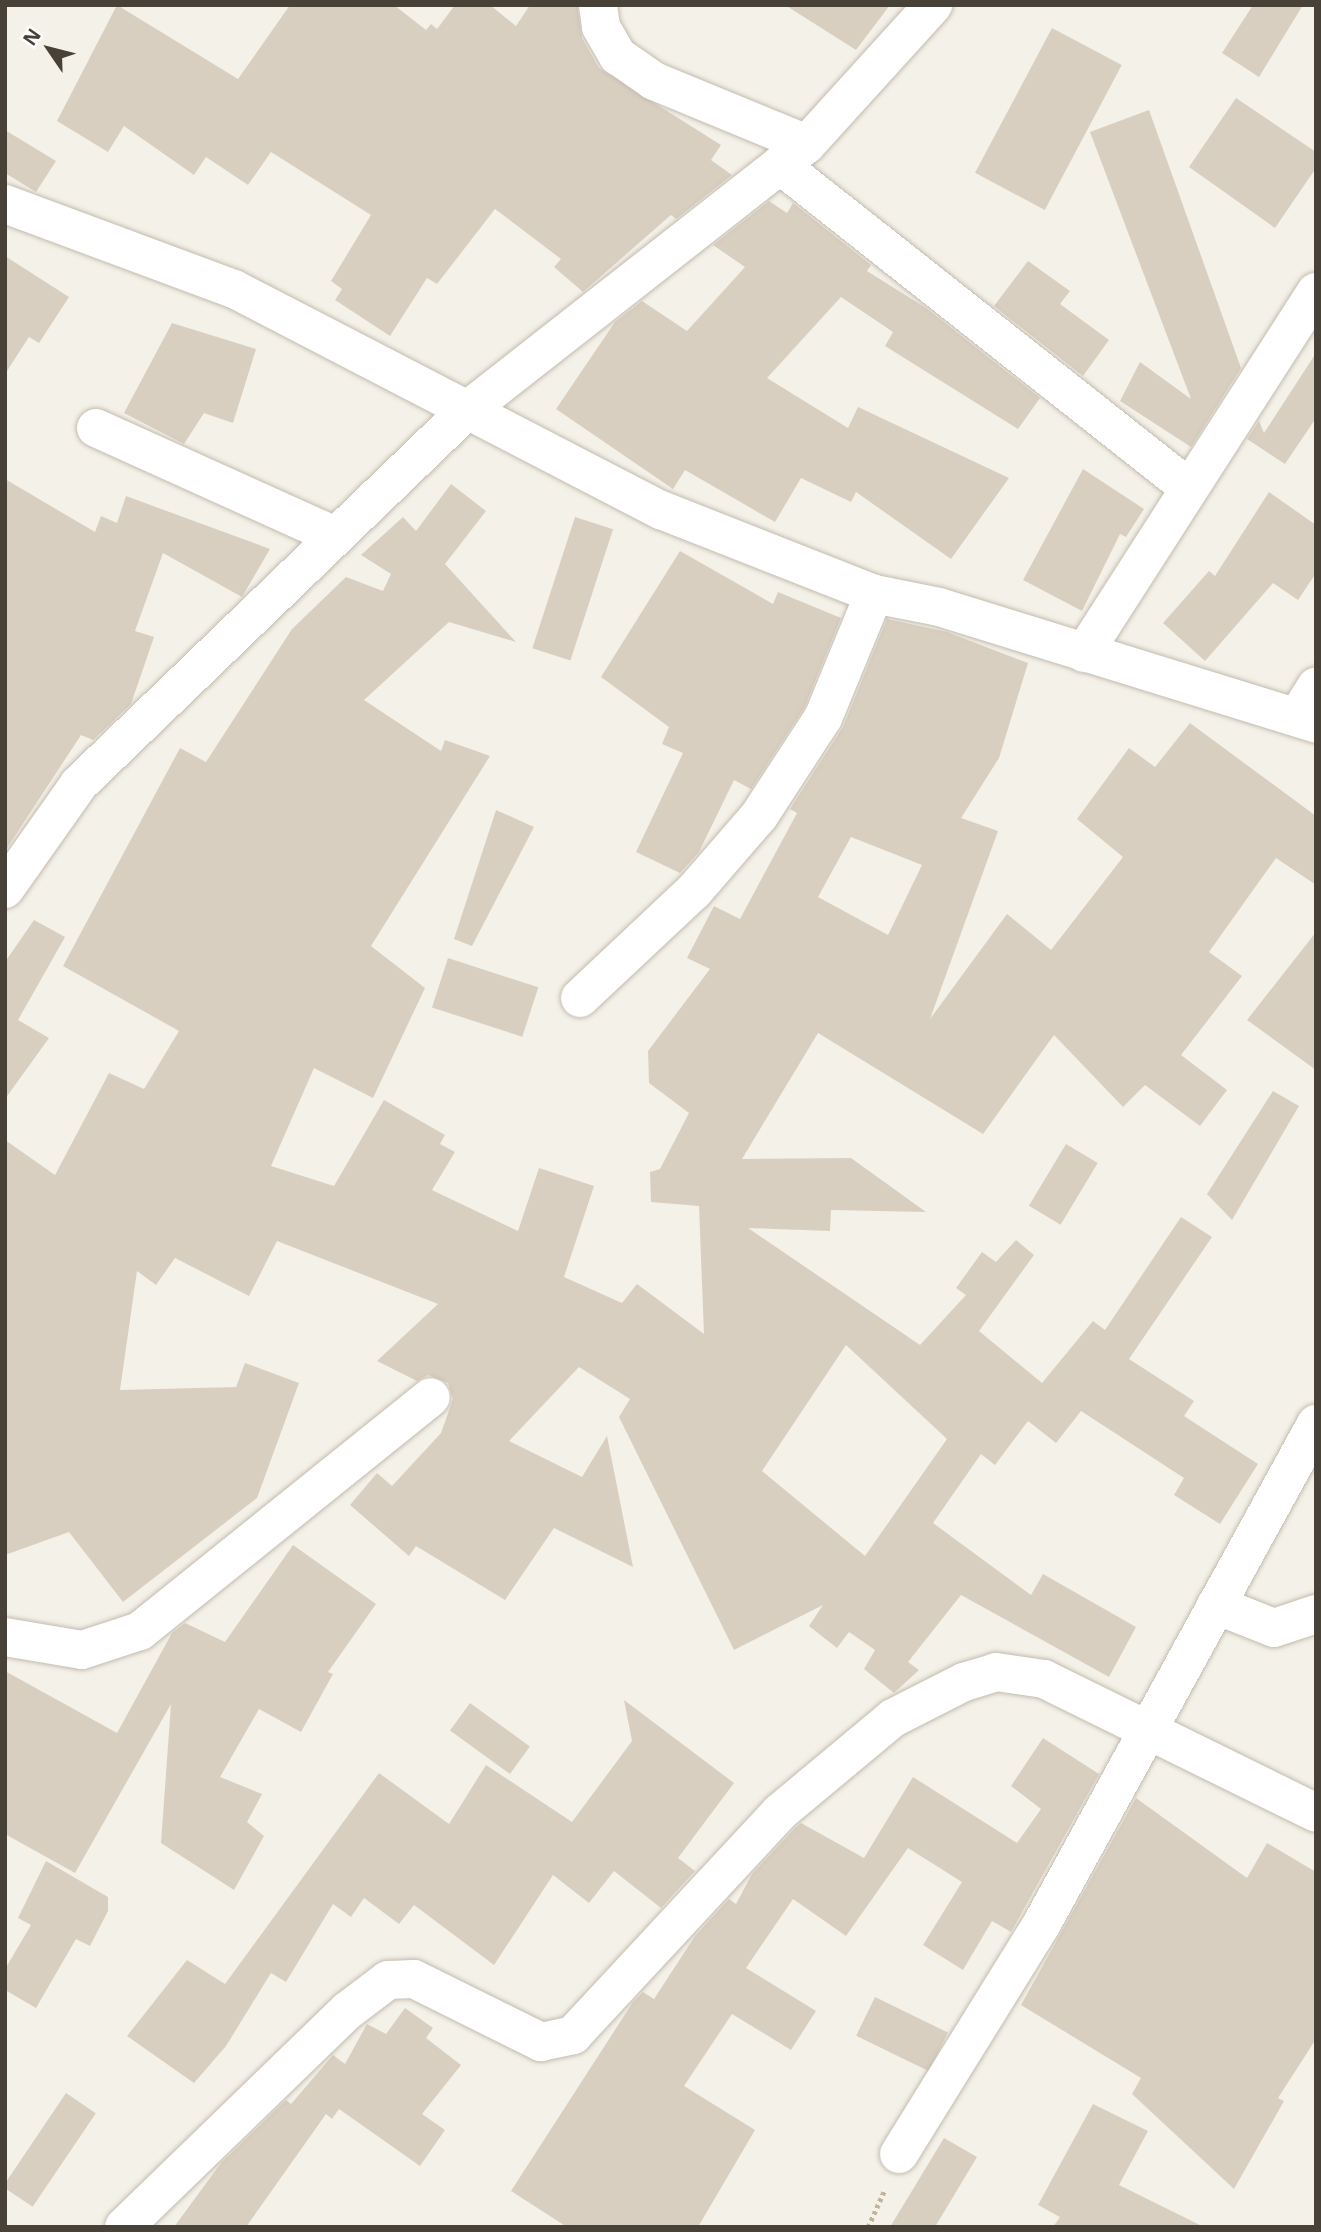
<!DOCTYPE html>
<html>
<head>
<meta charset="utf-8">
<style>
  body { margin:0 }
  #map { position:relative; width:1321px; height:2232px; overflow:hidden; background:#f4f1e9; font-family:"Open Sans",sans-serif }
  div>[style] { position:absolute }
  .building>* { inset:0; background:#d9cfc1; transform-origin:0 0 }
  .path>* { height:4.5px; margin-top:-2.25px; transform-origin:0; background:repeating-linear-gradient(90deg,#c2b49c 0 3.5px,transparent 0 7px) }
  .roads { filter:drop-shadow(0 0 2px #c3bbae) drop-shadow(0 0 2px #c3bbae) }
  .minor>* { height:38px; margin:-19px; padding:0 19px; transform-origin:19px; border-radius:19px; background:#fff }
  span { translate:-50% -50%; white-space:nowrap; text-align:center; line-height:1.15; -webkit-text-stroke:5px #fff; paint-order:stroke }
  .frame { position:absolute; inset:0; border:7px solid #484137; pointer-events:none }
  .north { position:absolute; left:14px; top:14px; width:70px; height:70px; -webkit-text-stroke:5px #fff; paint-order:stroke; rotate:305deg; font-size:19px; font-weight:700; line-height:28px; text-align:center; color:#484137 }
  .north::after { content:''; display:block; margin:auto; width:24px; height:32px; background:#484137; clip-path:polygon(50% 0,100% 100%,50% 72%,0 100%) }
</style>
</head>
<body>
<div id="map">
  <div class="building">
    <i style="clip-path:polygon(117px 5px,238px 79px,290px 5px,394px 5px,426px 30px,431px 24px,437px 29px,455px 5px,490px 5px,516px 26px,530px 5px,577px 5px,582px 38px,599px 68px,721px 145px,711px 160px,732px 175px,676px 219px,671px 215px,583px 292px,554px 267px,561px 259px,495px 209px,437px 284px,427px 278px,390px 336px,335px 300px,342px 289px,331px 281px,371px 215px,271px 152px,248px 185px,206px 157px,194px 175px,124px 126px,108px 152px,57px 121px)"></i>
    <i style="clip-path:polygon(785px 5px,890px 5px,856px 50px)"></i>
    <i style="clip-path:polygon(1253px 5px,1303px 5px,1259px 77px,1222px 53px)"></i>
    <i style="left:1052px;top:28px;width:79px;height:164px;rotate:28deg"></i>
    <i style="clip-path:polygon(1236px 98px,1316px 152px,1316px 168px,1275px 228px,1189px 167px)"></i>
    <i style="clip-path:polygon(1149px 110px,1241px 368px,1191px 447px,1120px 401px,1140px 362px,1191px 399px,1090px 132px)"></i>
    <i style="clip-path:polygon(5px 130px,56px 161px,36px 192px,5px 173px)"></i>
    <i style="clip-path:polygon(769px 201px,787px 213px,793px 203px,871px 265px,867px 271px,926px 308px,1040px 398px,1018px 429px,885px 346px,893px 332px,841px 297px,767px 378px,848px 428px,858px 407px,1009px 478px,951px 559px,856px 492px,851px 502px,801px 478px,775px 522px,685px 470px,673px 489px,556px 409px,615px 322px,642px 301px,687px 331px,745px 267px,713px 245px)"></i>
    <i style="clip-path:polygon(5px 256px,69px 297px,39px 343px,29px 337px,5px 374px)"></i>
    <i style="clip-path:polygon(1028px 261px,1070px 291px,1060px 304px,1109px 340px,1083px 376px,994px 306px)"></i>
    <i style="clip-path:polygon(172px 323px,256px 349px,233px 423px,204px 413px,184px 444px,124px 413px)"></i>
    <i style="clip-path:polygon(1316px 353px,1316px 418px,1285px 464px,1247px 439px,1259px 421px,1264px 433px)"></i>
    <i style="clip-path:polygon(1083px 469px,1144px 509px,1126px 537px,1120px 534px,1082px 611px,1023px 580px)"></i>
    <i style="clip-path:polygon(5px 479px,95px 532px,101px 516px,117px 523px,126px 496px,270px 549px,242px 597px,163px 553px,135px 631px,154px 637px,131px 704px,93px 740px,81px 735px,5px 851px)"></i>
    <i style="clip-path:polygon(evenodd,451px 484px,486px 511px,445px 564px,516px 642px,449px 622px,364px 700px,441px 751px,445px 740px,490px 756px,371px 946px,425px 988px,373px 1098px,314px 1068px,271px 1166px,334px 1186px,384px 1100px,445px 1135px,440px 1144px,455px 1152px,432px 1190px,518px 1231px,539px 1168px,594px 1186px,564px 1277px,622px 1303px,637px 1284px,704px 1334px,699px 1206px,651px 1202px,650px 1172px,660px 1169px,689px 1113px,649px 1083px,648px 1051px,710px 969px,687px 958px,714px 906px,740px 919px,797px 813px,790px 809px,843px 727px,887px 619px,947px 632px,1028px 663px,999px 758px,961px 818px,998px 831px,930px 1019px,1007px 914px,1051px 950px,1123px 857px,1077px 819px,1129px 748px,1155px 767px,1190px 723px,1316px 816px,1316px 885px,1276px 858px,1209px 952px,1242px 976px,1181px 1055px,1227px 1090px,1200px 1126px,1145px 1085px,1123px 1107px,1054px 1035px,983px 1134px,818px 1033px,742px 1159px,851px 1158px,926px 1212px,831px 1210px,830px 1231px,748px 1228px,920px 1345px,966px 1295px,956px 1288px,982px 1252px,996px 1262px,1016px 1240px,1034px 1255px,979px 1331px,1042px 1383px,1093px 1321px,1105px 1330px,1181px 1217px,1212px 1237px,1129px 1359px,1194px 1401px,1184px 1416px,1258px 1464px,1220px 1524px,1174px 1495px,1184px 1478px,1081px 1411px,1056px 1443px,1028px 1421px,995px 1465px,981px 1454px,933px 1523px,1031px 1595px,1043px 1574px,1136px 1627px,1109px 1677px,961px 1595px,908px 1662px,919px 1670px,894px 1693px,864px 1669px,875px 1650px,849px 1632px,837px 1648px,809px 1626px,823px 1605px,734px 1650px,619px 1417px,630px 1399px,579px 1367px,509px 1441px,582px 1477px,607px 1436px,633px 1567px,554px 1528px,505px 1600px,416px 1546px,409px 1556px,350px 1505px,377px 1473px,392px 1486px,441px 1433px,453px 1399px,448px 1383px,428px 1375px,417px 1381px,377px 1361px,438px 1304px,277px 1241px,249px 1296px,175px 1258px,156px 1285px,137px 1271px,120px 1390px,236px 1387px,245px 1363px,299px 1383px,257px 1498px,123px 1602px,69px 1532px,5px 1555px,5px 1140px,55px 1175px,109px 1073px,144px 1089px,179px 1031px,63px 966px,180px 748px,206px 762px,292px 629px,346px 577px,383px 591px,391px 574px,361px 555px,403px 517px,416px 531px,451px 484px,851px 837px,922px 865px,888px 935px,818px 897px,851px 837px,451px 484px,846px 1345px,947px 1439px,865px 1556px,762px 1471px,846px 1345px)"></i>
    <i style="clip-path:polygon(1269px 492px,1316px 525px,1316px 573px,1298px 600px,1273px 583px,1205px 661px,1163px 623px,1209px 571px,1215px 576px)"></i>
    <i style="left:575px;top:517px;width:40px;height:138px;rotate:18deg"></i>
    <i style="clip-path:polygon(680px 551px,773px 604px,778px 592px,841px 618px,804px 708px,751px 789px,734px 780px,699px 852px,680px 873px,636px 852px,683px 753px,662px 744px,669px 727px,601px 677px)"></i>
    <i style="clip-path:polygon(496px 810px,534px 827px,472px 946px,454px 939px)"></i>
    <i style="clip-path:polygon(34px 920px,65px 937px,18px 1020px,49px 1038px,5px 1099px,5px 962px)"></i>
    <i style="clip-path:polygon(1316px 932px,1316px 1070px,1247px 1020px)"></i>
    <i style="left:448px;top:958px;width:95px;height:52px;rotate:18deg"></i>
    <i style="clip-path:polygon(1273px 1091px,1299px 1106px,1232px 1220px,1207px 1194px)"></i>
    <i style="left:1066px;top:1144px;width:37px;height:72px;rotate:31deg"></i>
    <i style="clip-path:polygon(293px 1545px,376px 1604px,328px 1672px,333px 1674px,301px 1732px,259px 1709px,220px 1777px,262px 1794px,247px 1822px,264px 1836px,234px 1890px,161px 1843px,171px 1704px,75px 1873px,5px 1834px,5px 1671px,117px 1733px,172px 1633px,185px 1623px,225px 1642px)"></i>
    <i style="clip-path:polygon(624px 1700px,734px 1783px,678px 1858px,695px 1871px,661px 1908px,614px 1871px,589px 1903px,553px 1875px,494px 1965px,414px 1905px,399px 1924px,364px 1898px,351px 1917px,333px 1904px,286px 1982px,271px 1973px,226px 2046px,194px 2083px,127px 2036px,187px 1960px,225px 1984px,379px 1773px,449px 1824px,486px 1765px,572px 1822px,632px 1741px)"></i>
    <i style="left:470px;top:1703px;width:74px;height:34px;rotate:36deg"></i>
    <i style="clip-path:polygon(1043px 1738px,1099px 1774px,1011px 1932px,992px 1921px,963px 1970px,923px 1945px,962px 1882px,908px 1848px,846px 1936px,793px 1899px,746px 1968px,816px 2011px,791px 2050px,732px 2014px,684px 2086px,755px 2130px,698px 2227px,567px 2227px,511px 2191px,633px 2002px,643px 1992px,654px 1999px,695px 1936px,729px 1899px,736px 1904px,752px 1874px,794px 1829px,801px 1823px,864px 1858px,913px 1777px,1017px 1843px,1041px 1809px,1011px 1786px)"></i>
    <i style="clip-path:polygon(1136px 1798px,1247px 1878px,1267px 1843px,1316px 1872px,1316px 2039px,1278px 2098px,1284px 2101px,1234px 2189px,1132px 2094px,1141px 2078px,1021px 2005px)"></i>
    <i style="clip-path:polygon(46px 1861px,108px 1897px,108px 1911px,90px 1946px,76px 1939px,36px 2008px,5px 1990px,5px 1969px,31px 1925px,18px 1918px)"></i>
    <i style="left:875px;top:1997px;width:81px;height:43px;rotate:26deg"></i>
    <i style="clip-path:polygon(405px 2008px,433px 2028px,426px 2038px,461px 2065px,422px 2114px,445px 2130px,420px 2166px,339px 2109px,332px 2119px,326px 2114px,246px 2227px,174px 2227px,221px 2163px,286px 2100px,291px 2104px,333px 2055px,345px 2064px,367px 2024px,386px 2034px)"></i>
    <i style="left:66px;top:2093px;width:36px;height:113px;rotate:34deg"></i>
    <i style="clip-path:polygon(1093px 2104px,1148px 2131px,1119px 2185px,1204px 2227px,1053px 2227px,1060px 2217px,1038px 2205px)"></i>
    <i style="clip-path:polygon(944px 2138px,977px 2157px,935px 2227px,890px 2227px)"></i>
  </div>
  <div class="path">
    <i style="left:868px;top:2227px;width:39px;rotate:-66deg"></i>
  </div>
  <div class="roads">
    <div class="minor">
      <i style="left:598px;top:5px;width:22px;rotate:82deg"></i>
      <i style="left:601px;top:27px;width:34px;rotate:60deg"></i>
      <i style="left:618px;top:56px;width:44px;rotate:34.8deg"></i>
      <i style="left:654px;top:81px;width:165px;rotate:22.4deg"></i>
      <i style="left:780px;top:165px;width:521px;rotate:38.3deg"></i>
      <i style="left:5px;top:204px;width:244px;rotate:20.4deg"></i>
      <i style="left:234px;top:289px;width:481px;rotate:27.4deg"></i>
      <i style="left:661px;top:510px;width:229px;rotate:21.5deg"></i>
      <i style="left:874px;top:594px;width:66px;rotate:11.3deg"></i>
      <i style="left:939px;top:607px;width:395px;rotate:17.2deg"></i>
      <i style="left:96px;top:428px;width:262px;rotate:24.3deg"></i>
      <i style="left:1084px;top:653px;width:429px;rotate:-57.3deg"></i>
      <i style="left:1297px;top:717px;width:36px;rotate:-58deg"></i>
      <i style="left:5px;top:889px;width:128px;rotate:-54.8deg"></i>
      <i style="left:79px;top:784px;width:536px;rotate:-43.94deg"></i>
      <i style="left:465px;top:412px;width:434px;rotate:-38.1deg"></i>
      <i style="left:807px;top:144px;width:188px;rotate:-47.8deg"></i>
      <i style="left:580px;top:998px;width:156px;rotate:-43.2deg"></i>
      <i style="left:694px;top:891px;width:99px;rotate:-49.1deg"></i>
      <i style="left:759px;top:816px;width:117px;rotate:-56.9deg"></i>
      <i style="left:823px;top:718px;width:134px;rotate:-67.6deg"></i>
      <i style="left:1216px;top:1605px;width:62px;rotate:21.6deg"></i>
      <i style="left:1274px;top:1628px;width:44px;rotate:-18.4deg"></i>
      <i style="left:5px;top:1637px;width:78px;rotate:9.6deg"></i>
      <i style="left:82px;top:1650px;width:61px;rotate:-18.1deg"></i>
      <i style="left:140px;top:1631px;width:373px;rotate:-38.8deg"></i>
      <i style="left:899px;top:2154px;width:267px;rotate:-58.2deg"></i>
      <i style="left:1040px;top:1927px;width:574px;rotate:-61.25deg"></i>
      <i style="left:124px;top:2227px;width:310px;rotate:-44.1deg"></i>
      <i style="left:347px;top:2011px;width:51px;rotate:-37.1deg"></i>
      <i style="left:388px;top:1980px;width:26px;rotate:-2deg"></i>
      <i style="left:414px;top:1979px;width:142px;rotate:26.4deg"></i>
      <i style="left:541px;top:2042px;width:33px;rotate:-12deg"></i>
      <i style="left:573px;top:2035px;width:303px;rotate:-47.1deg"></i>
      <i style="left:779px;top:1813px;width:148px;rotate:-39.8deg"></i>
      <i style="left:893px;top:1718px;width:80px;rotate:-26.9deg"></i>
      <i style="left:964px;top:1682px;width:34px;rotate:-17deg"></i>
      <i style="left:996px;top:1672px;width:49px;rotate:8.3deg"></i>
      <i style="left:1044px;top:1679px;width:303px;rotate:26.2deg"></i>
    </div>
  </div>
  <div class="frame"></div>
  <div class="north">N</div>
</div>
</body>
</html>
